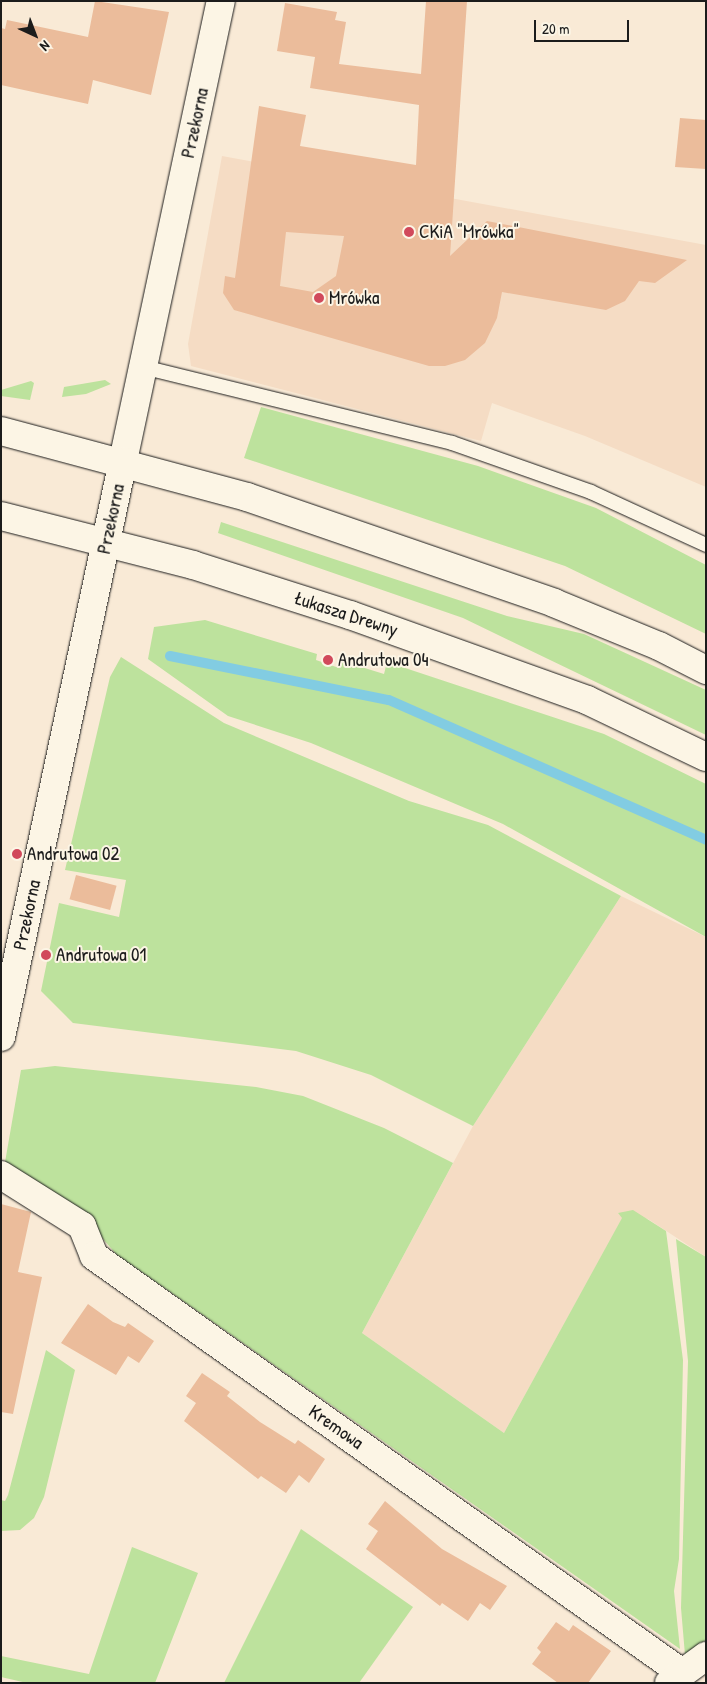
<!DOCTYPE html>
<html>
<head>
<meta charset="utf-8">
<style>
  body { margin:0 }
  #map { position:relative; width:707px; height:1684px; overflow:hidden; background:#f9ead6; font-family:"Patrick Hand",sans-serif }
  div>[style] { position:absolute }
  .built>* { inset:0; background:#f5dcc4 }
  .green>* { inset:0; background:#bde29d }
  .stream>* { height:10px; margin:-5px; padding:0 5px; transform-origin:5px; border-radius:5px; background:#82cce2 }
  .building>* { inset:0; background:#ebbc9b; transform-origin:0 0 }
  .roads { filter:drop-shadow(0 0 1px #1c1c1c) drop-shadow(0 0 1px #1c1c1c) }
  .service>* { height:14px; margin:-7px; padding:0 7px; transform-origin:7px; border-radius:7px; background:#fcf5e5 }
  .minor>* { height:28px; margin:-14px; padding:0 14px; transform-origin:14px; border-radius:14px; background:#fcf5e5 }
  .tertiary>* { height:28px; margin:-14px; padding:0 14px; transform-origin:14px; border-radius:14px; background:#fcf5e5 }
  .secondary>* { height:28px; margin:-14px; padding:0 14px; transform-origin:14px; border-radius:14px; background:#fcf5e5 }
  .dots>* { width:14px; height:14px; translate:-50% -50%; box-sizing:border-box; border:2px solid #fcf5e5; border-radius:50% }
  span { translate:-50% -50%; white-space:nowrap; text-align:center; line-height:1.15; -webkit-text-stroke:4px #fcf5e5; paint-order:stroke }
  .street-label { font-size:19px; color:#1c1c1c }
  .poi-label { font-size:19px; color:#1c1c1c }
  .left { translate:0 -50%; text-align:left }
  .frame { position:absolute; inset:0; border:2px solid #1c1c1c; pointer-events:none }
  .north { position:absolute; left:10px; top:10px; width:50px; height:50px; -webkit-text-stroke:4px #fcf5e5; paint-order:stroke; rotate:137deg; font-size:14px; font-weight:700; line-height:20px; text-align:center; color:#1c1c1c }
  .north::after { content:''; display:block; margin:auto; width:18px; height:22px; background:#1c1c1c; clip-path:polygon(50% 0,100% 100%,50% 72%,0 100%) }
  .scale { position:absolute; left:534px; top:20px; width:95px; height:22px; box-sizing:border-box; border:2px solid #1c1c1c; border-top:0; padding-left:6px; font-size:15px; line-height:18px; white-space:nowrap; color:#1c1c1c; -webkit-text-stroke:4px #fcf5e5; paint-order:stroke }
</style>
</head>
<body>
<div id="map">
  <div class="built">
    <i style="clip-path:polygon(222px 156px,706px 245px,706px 487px,585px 436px,492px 403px,481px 441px,191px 366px,188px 344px)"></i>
    <i style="clip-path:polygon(621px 896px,706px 937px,706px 1257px,648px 1219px,618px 1213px,623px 1217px,504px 1433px,362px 1333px,473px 1126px)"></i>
  </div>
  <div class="green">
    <i style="clip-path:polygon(105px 380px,111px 384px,86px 394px,62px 397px,64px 387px)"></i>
    <i style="clip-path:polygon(31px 381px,34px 383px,30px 400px,1px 396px,1px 390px)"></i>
    <i style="clip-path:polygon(261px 407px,478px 466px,596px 508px,706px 565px,706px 634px,565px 566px,244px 458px)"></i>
    <i style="clip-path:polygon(221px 522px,507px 616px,584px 634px,706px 690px,706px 735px,463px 618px,218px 533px)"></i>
    <i style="clip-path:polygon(205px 620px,317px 654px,316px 660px,339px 668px,342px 661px,384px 674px,387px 662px,604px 734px,706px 784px,706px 937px,503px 824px,311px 743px,228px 716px,148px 659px,154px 627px)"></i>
    <i style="clip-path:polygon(121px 657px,224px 723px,409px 801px,488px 825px,621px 896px,473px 1126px,371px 1075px,296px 1051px,73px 1023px,41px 991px,59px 903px,119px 917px,126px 880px,65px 870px,110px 677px)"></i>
    <i style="clip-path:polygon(55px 1066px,256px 1087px,303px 1096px,384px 1128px,453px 1163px,362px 1333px,504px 1433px,622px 1218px,618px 1213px,633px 1210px,666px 1231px,683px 1360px,679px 1559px,674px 1591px,680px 1649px,116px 1254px,85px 1218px,4px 1168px,21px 1070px)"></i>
    <i style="clip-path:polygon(676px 1239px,706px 1257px,706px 1640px,685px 1655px,681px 1608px,688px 1361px)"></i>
    <i style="clip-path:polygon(46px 1350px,75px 1370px,44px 1497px,34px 1518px,20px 1530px,1px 1531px,1px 1500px,5px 1501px,8px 1495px)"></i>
    <i style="clip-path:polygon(301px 1529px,413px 1607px,359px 1683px,224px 1683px)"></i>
    <i style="clip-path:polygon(132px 1547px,198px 1573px,155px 1683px,27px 1683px,1px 1677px,1px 1656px,89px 1674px)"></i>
  </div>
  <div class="stream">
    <i style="left:170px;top:656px;width:223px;rotate:11.4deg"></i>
    <i style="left:389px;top:700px;width:347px;rotate:23.8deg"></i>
  </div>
  <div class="building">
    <i style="clip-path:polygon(95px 1px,169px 12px,151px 95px,93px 80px,88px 104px,1px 85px,1px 28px,5px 29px,7px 20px,88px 37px)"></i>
    <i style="clip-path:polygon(evenodd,426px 1px,467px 1px,450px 256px,487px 221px,687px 260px,655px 283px,639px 281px,625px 301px,606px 310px,502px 292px,497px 318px,485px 343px,465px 360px,445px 366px,429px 366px,234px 310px,223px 293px,225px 276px,235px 278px,259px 106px,306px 115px,300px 146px,416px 165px,419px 105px,310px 88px,315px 57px,277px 51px,285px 3px,337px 12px,335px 20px,346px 22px,339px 64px,421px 74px,426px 1px,286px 232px,344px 236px,336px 276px,313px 292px,280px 286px,286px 232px)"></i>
    <i style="clip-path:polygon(680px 118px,706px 120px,706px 169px,675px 167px)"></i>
    <i style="left:76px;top:875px;width:42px;height:25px;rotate:15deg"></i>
    <i style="clip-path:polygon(1px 1204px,31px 1212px,18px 1272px,42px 1277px,13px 1414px,1px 1412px)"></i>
    <i style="clip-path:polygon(88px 1304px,113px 1322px,125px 1327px,128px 1323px,154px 1341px,139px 1363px,128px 1356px,116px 1375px,61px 1343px)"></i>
    <i style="clip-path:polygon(202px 1373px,230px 1392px,227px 1396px,260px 1422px,295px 1444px,298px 1440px,325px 1459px,309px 1483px,299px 1475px,286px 1493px,261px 1476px,258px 1479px,184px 1421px,196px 1403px,186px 1396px)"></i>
    <i style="clip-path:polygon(385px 1501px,442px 1549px,507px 1586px,490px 1610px,480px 1603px,468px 1621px,442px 1603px,440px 1606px,366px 1549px,378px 1531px,368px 1524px)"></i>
    <i style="clip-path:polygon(556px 1622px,569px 1631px,573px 1625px,611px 1651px,588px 1683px,558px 1683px,532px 1664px,541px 1652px,537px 1648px)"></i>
  </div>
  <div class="roads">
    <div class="service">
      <i style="left:143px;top:367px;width:318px;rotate:13.8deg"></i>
      <i style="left:452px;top:443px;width:147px;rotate:19.4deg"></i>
      <i style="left:591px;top:492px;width:127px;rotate:24.7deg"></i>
    </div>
    <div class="minor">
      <i style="left:123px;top:461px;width:470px;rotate:-78deg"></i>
      <i style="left:1px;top:1175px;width:96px;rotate:32.2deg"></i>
      <i style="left:82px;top:1226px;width:32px;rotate:68deg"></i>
      <i style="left:94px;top:1256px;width:721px;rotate:35.34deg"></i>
      <i style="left:669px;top:1683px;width:46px;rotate:-36.1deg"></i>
    </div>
    <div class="tertiary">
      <i style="left:1px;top:1037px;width:589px;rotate:-78.04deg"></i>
    </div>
    <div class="secondary">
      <i style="left:1px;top:431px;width:255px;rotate:15deg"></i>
      <i style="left:247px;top:497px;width:325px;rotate:19deg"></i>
      <i style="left:554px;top:603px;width:113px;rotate:22.3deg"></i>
      <i style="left:659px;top:646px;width:53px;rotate:27.1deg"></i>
      <i style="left:1px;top:516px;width:198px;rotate:14.3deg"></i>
      <i style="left:193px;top:565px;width:165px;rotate:17.7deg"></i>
      <i style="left:350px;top:615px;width:252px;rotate:19.7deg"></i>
      <i style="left:587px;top:700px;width:132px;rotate:25.6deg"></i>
    </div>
  </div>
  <div class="dots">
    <i style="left:409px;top:232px;background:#d1495b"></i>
    <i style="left:319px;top:298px;background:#d1495b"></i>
    <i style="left:328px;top:660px;background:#d1495b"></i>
    <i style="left:17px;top:854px;background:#d1495b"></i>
    <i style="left:46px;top:955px;background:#d1495b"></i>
  </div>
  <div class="street-label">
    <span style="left:195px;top:123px;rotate:-78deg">Przekorna</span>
    <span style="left:111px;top:519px;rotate:-78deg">Przekorna</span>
    <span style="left:346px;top:614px;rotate:18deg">Łukasza Drewny</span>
    <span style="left:27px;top:915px;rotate:-78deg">Przekorna</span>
    <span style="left:336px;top:1427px;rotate:35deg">Kremowa</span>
  </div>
  <div class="poi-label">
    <span class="left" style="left:419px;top:232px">CKiA "Mrówka"</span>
    <span class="left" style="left:329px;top:298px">Mrówka</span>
    <span class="left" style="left:338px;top:660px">Andrutowa 04</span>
    <span class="left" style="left:27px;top:854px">Andrutowa 02</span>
    <span class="left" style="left:56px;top:955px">Andrutowa 01</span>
  </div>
  <div class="frame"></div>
  <div class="north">N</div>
  <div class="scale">20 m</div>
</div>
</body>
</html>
